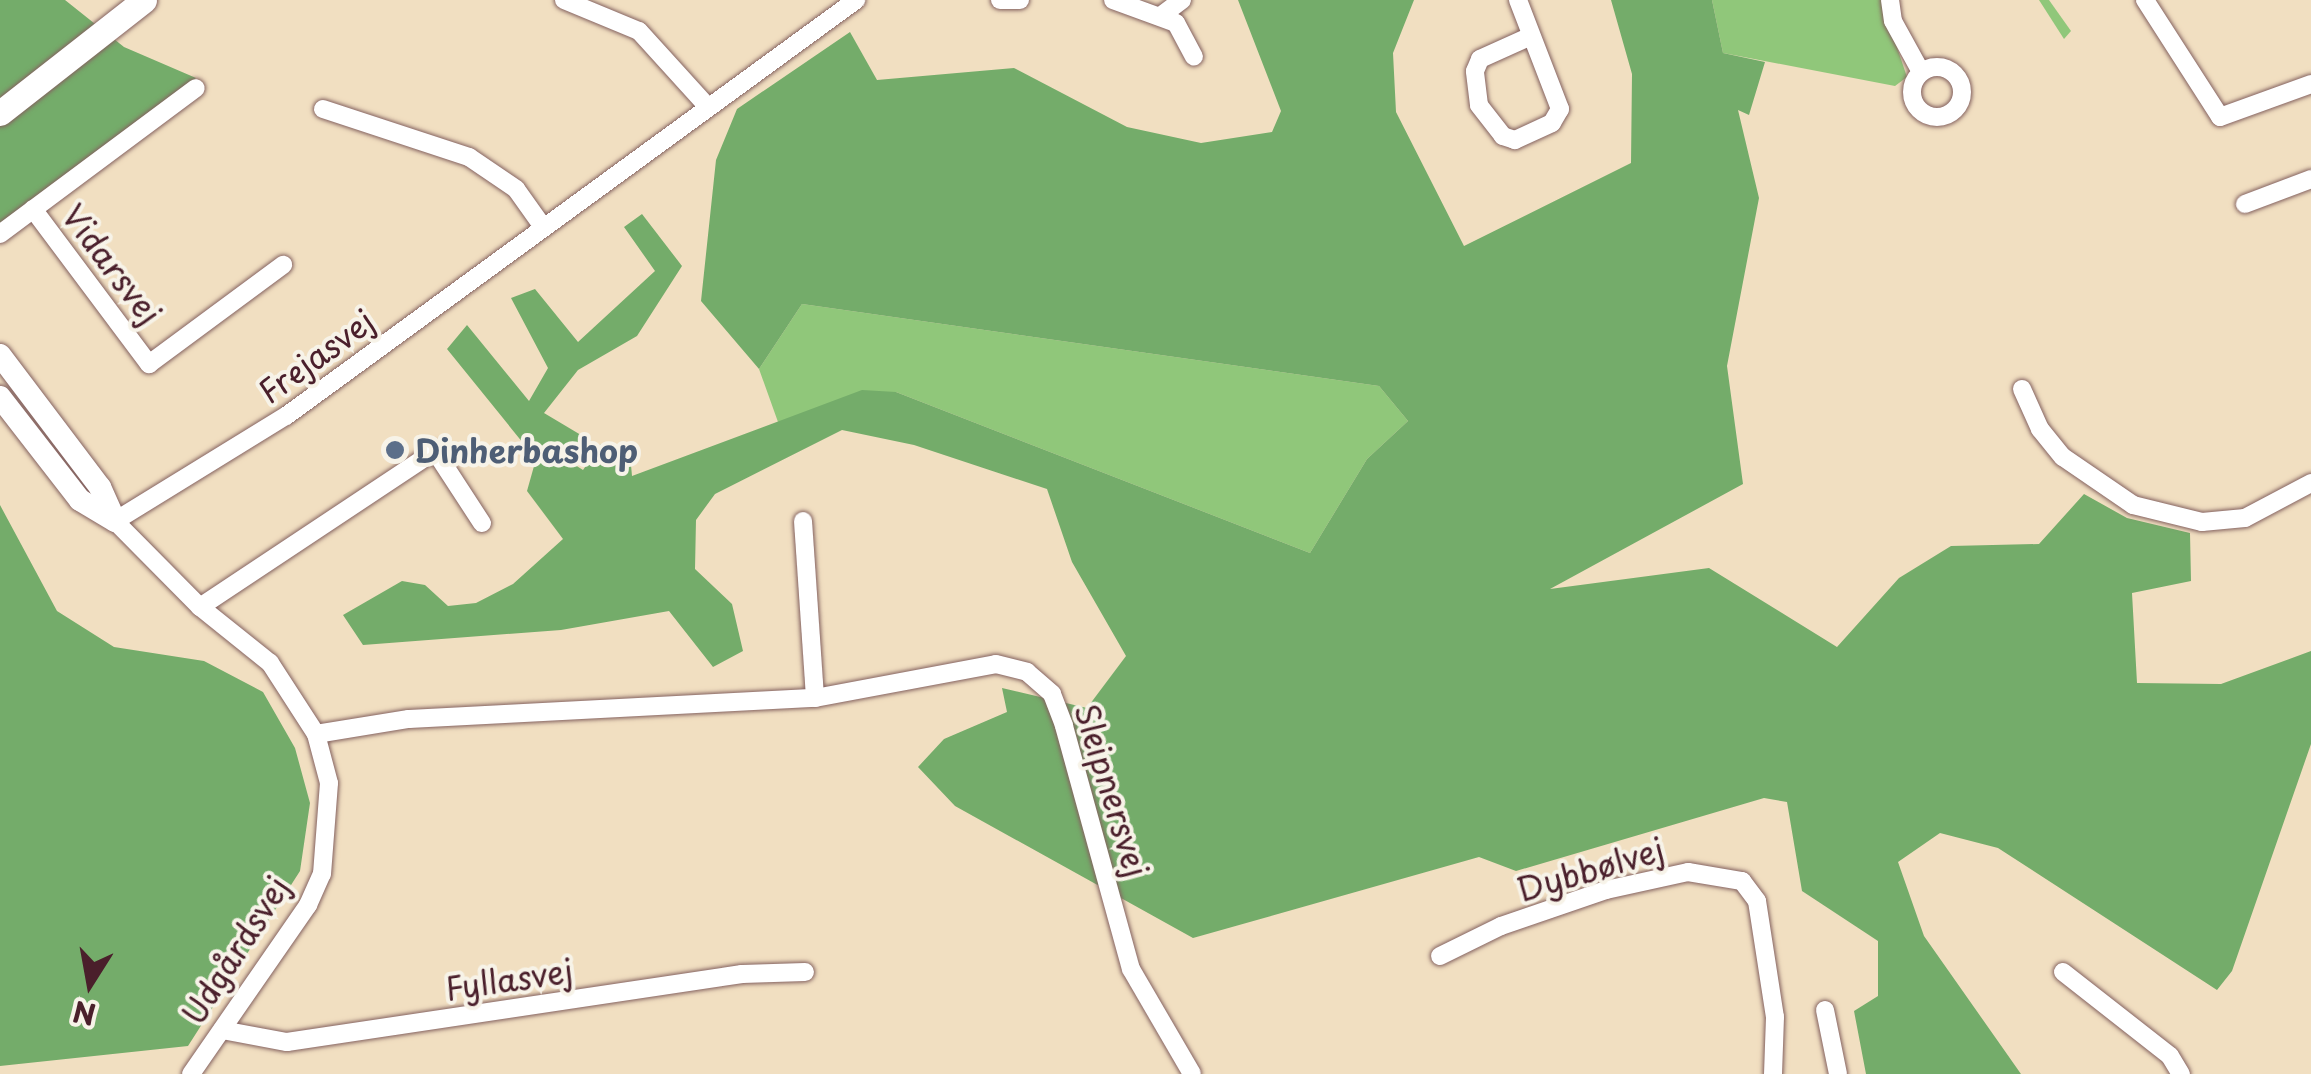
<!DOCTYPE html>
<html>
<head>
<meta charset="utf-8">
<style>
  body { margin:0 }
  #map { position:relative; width:2311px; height:1074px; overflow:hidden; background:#f1dfc1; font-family:"Playpen Sans",sans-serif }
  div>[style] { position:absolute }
  .green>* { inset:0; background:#90c77a }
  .forest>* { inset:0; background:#74ac6a }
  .roads { filter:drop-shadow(0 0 2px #846260) drop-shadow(0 0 2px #846260) }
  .minor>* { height:18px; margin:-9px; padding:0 9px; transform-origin:9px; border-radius:9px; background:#fff }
  .minor>.ring { margin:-9px; padding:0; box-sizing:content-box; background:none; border:18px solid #fff; border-radius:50% }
  .tertiary>* { height:22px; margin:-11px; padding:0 11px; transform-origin:11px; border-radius:11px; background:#fff }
  .secondary>* { height:25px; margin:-12.5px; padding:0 12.5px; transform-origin:12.5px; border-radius:12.5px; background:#fff }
  .dots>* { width:28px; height:28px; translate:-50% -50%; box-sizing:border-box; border:5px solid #f7f3e8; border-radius:50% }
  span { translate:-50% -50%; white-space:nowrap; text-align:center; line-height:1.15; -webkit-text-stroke:8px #f7f3e8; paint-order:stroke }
  .street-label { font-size:32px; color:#4a1f2b }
  .service-label { font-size:32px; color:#4e5e75; font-weight:700 }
  .left { translate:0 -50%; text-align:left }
  .north { position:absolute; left:40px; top:934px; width:100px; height:100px; -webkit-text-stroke:8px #f7f3e8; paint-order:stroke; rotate:191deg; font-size:28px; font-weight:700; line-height:40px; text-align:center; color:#4a1f2b }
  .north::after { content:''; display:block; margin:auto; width:35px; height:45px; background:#4a1f2b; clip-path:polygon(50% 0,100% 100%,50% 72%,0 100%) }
</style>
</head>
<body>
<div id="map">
  <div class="green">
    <i style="clip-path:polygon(1712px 0,1881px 0,1907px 77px,1895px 86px,1723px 53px)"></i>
    <i style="clip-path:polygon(2039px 0,2049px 0,2071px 31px,2064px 39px)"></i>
    <i style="clip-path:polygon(802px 304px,1379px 386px,1408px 421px,1367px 459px,1310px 553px,896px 392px,778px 422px,759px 369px)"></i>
  </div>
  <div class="forest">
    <i style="clip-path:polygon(0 0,65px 0,124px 47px,196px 78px,0 231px)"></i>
    <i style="clip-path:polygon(1238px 0,1414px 0,1393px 53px,1396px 112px,1464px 246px,1631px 163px,1632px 74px,1611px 0,1712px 0,1723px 53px,1765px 62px,1749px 115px,1738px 110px,1759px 198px,1727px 366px,1743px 484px,1550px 589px,1709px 568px,1837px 647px,1899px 578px,1951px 546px,2039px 544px,2084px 494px,2127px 518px,2190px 533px,2191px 581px,2132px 593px,2137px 683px,2221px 684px,2311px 651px,2311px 744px,2232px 971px,2217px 990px,1998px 848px,1940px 833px,1898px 862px,1924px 936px,2021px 1074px,1866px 1074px,1854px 1011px,1878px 996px,1878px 941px,1802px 891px,1787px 802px,1764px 798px,1516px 871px,1479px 857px,1193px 938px,955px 806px,918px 767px,944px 739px,1007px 712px,1002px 688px,1087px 708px,1126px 656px,1072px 562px,1047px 489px,914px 445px,842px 430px,715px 494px,696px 520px,695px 569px,732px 604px,743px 651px,713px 667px,669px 611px,561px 630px,363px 645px,343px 615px,402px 581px,425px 585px,448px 606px,476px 603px,513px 584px,563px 539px,527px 491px,536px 459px,447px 349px,467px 325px,529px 401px,548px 368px,511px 298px,535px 289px,578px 342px,655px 271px,624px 227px,642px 214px,682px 266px,637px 336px,578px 370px,544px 413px,591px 441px,572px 463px,583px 470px,601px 444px,630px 454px,632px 476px,862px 390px,896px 392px,1310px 553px,1367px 459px,1408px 421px,1379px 386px,802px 304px,759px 369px,701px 301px,716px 160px,737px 109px,850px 32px,877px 80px,1014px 68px,1127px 127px,1201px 143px,1272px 132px,1281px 111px)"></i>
    <i style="clip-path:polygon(0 505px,57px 611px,114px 647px,204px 661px,263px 692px,295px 748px,310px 803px,300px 871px,188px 1046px,0 1066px)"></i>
  </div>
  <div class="roads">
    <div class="minor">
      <i style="left:564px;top:0;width:81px;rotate:22.5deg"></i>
      <i style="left:639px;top:31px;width:101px;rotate:47.8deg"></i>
      <i style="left:1000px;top:0;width:20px"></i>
      <i style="left:1113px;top:0;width:67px;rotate:20.1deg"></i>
      <i style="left:1176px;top:23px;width:38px;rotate:62deg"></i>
      <i style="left:1518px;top:0;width:117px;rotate:68.9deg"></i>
      <i style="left:1560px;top:109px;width:16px;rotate:120deg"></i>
      <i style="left:1552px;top:123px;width:41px;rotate:155.3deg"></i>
      <i style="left:1515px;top:140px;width:13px;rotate:-162deg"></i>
      <i style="left:1503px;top:136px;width:39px;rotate:-128deg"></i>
      <i style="left:1479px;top:105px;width:34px;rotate:-97deg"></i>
      <i style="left:1475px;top:71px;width:13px;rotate:-67deg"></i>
      <i style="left:1480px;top:59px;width:56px;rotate:-24.3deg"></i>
      <i style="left:1890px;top:0;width:21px;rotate:82deg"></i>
      <i style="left:1893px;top:21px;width:58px;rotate:61.2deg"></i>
      <i style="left:2145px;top:0;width:139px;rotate:57.3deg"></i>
      <i style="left:2220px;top:117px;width:97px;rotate:-19.9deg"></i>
      <i style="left:1162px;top:15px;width:25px;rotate:-37deg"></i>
      <i class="ring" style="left:1912px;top:67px;width:32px;height:32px"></i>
      <i style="left:323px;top:109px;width:154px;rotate:18.2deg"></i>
      <i style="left:469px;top:157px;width:57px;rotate:34.2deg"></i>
      <i style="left:516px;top:189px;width:47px;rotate:54.6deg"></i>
      <i style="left:2245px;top:204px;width:71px;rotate:-20.7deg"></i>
      <i style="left:33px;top:209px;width:194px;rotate:53.2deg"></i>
      <i style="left:149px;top:364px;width:167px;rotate:-36.5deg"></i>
      <i style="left:0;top:234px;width:244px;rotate:-36.7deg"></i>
      <i style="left:2022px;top:389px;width:44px;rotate:65.8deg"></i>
      <i style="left:2040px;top:429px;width:36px;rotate:51deg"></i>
      <i style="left:2063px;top:457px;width:85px;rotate:34.4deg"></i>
      <i style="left:2133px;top:505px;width:71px;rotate:13.8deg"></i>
      <i style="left:2202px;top:522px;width:43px;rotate:-5.3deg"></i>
      <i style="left:2245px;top:518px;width:75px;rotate:-27.9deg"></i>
      <i style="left:803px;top:521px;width:177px;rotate:86.1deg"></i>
      <i style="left:200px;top:607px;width:282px;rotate:-33.6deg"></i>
      <i style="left:435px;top:451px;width:86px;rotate:56.9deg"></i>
      <i style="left:316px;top:734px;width:94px;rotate:-9.2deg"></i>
      <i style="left:409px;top:719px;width:407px;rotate:-3deg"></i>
      <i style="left:815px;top:698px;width:184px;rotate:-10.6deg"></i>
      <i style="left:996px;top:664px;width:32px;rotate:14deg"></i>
      <i style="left:1027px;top:672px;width:33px;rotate:41deg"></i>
      <i style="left:1052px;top:694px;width:34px;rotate:69deg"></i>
      <i style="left:1064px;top:726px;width:252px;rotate:74.6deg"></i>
      <i style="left:1131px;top:969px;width:121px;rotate:59.8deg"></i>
      <i style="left:1440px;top:956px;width:68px;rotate:-26.2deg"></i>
      <i style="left:1501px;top:926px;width:111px;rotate:-18.9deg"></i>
      <i style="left:1606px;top:890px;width:84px;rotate:-12.4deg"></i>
      <i style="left:1688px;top:872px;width:55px;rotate:9.5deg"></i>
      <i style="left:1742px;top:881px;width:25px;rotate:53deg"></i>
      <i style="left:1757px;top:901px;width:117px;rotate:81.2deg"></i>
      <i style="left:1775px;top:1017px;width:57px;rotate:92deg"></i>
      <i style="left:2063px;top:972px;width:136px;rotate:38.1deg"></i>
      <i style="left:2170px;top:1056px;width:21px;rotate:59deg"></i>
      <i style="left:1825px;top:1010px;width:65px;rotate:78.5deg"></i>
      <i style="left:222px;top:1030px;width:66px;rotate:10.5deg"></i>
      <i style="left:287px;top:1042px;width:460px;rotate:-8.5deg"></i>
      <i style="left:742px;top:974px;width:63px;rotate:-1.8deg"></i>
      <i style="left:191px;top:1074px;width:206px;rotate:-55.3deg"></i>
      <i style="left:308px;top:905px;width:34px;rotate:-66deg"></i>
      <i style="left:322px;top:874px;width:91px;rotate:-85.6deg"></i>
      <i style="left:329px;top:783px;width:51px;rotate:-104.9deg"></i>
      <i style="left:316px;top:734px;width:85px;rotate:-122.9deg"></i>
      <i style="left:270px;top:663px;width:90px;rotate:-141.3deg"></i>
      <i style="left:200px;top:607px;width:121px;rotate:-134.7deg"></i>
      <i style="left:115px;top:521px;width:201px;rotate:-31.6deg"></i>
      <i style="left:286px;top:416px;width:706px;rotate:-36.12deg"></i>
    </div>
    <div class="tertiary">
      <i style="left:0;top:355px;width:166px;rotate:52.9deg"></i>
      <i style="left:100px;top:487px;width:37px;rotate:66deg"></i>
      <i style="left:0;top:397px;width:130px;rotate:52.2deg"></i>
      <i style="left:80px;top:500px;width:41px;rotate:31deg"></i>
    </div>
    <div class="secondary">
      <i style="left:0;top:113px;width:183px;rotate:-38.1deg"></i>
    </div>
  </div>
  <div class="dots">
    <i style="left:395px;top:450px;background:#5c6f8a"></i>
  </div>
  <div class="street-label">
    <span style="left:112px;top:264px;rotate:53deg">Vidarsvej</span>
    <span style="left:316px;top:356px;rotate:-36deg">Frejasvej</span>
    <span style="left:1112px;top:790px;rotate:73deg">Sleipnersvej</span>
    <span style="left:1590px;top:869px;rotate:-16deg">Dybbølvej</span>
    <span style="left:235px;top:950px;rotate:-57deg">Udgårdsvej</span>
    <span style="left:509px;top:979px;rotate:-8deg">Fyllasvej</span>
  </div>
  <div class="service-label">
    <span class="left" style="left:415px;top:450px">Dinherbashop</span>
  </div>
  <div class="north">N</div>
</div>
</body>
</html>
